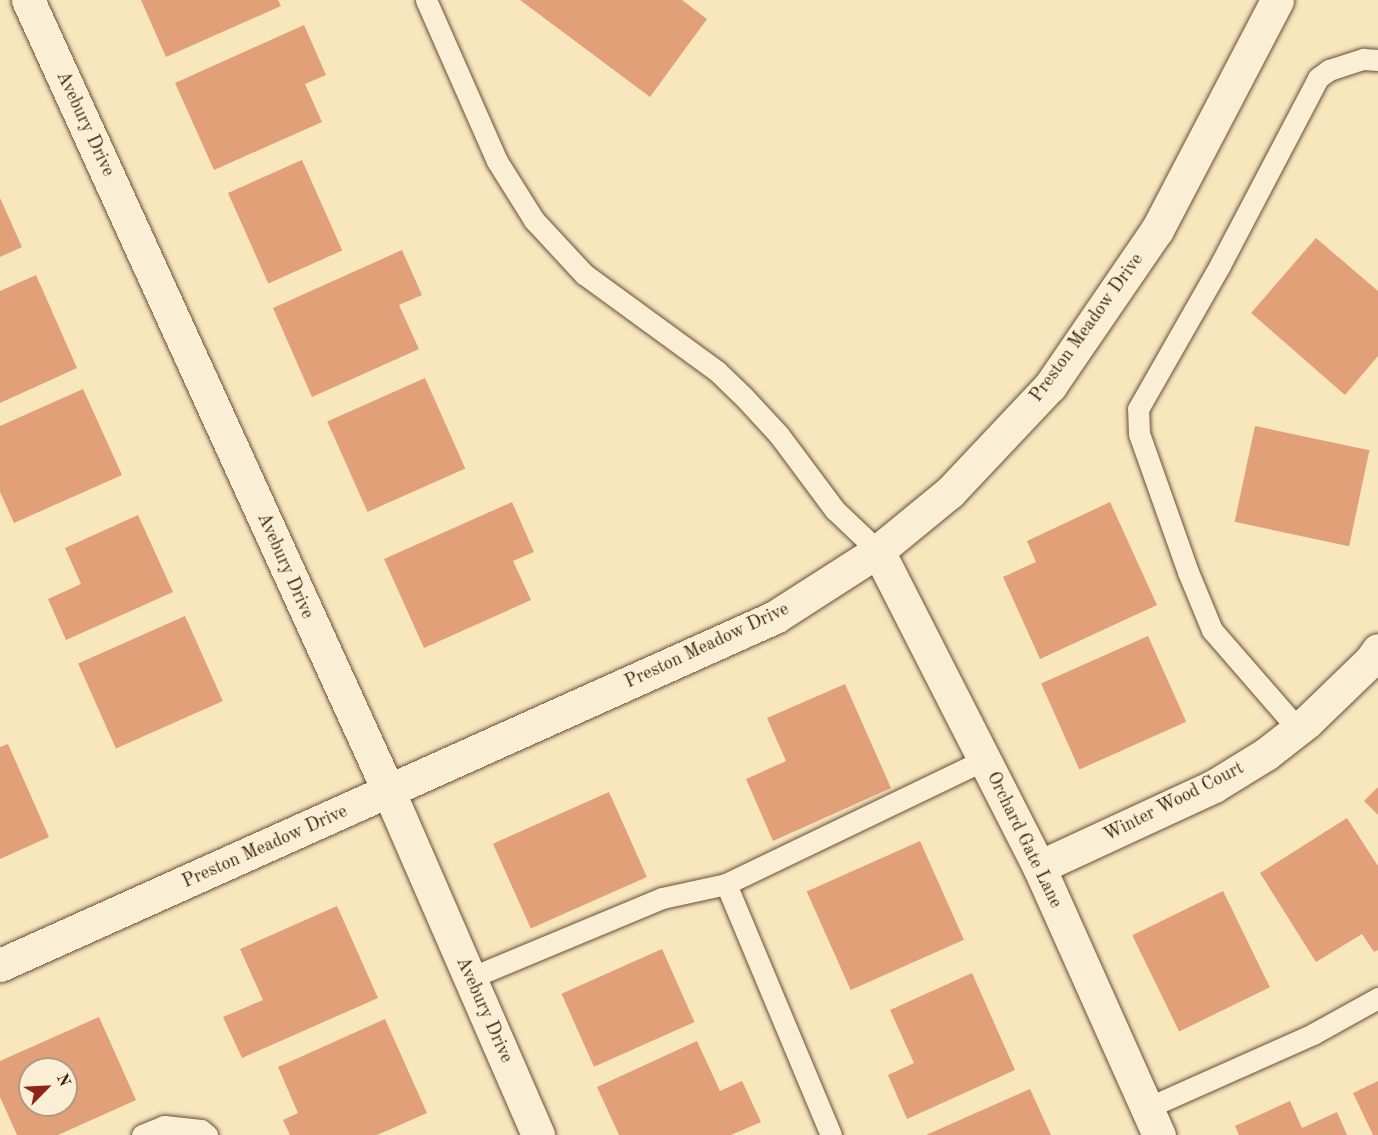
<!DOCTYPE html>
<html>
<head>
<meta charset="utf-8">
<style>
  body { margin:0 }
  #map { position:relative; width:1378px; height:1135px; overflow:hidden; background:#f8e6bd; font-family:"Old Standard TT",serif }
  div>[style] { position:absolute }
  .building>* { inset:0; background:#e2a079; transform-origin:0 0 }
  .roads { filter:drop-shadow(0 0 2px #6a4f38) drop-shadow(0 0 2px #6a4f38) }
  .service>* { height:21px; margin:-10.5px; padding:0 10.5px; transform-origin:10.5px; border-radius:10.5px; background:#faefd4 }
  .minor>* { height:33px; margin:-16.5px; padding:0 16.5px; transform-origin:16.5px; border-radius:16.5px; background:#faefd4 }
  .tertiary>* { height:33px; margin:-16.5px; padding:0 16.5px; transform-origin:16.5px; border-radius:16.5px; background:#faefd4 }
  span { translate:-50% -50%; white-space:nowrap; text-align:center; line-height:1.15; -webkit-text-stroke:4.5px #faefd4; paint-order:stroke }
  .street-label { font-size:18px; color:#3b1d0c }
  .north { position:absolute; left:18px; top:1057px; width:60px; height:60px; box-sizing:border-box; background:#faefd4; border:2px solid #ae9b84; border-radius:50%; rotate:66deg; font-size:16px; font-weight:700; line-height:24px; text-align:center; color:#3b1d0c }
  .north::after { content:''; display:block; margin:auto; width:21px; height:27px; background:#8f2418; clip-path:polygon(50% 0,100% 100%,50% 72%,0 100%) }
</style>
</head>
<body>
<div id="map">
  <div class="building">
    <i style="clip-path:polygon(141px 0,278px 0,281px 6px,166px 57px)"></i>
    <i style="clip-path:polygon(520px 0,682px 0,707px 19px,650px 97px)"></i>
    <i style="clip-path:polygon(304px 25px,326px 75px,305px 84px,322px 122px,214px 170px,175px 83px)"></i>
    <i style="left:302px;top:160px;width:99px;height:81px;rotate:66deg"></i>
    <i style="clip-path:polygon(0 198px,22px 247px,0 257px)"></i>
    <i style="clip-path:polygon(1316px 238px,1378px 291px,1378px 356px,1345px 395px,1251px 313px)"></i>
    <i style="clip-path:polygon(402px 250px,422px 295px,399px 305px,419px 349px,312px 397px,273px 308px)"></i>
    <i style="clip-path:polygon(36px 275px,77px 368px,0 403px,0 291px)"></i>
    <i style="left:425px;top:378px;width:99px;height:107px;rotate:66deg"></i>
    <i style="clip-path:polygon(83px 389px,122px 475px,14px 523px,0 492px,0 426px)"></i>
    <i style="left:1255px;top:426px;width:117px;height:98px;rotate:12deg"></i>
    <i style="clip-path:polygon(512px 502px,534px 552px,513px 561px,531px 600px,424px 648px,384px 559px)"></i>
    <i style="clip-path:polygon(1110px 502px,1157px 605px,1040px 659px,1003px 577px,1036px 562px,1027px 541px)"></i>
    <i style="clip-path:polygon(138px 515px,173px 592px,66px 640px,48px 599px,81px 584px,65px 548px)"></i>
    <i style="left:185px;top:616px;width:93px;height:117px;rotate:66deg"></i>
    <i style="left:1148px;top:636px;width:94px;height:117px;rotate:66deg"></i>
    <i style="clip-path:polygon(845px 684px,891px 788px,773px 841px,746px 779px,786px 761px,767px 718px)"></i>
    <i style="clip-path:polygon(8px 744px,49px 837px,0 859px,0 747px)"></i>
    <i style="clip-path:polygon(1378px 787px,1378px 815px,1364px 801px)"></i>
    <i style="left:609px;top:792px;width:93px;height:127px;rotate:66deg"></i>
    <i style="clip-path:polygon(1347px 818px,1378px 866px,1378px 950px,1374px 952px,1362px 934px,1316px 962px,1260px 873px)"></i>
    <i style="left:920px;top:841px;width:108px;height:124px;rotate:66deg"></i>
    <i style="left:1223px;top:891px;width:107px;height:101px;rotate:64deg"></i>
    <i style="clip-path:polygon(337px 906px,378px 998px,242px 1058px,223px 1017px,263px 1000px,240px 949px)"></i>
    <i style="left:662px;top:949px;width:80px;height:110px;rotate:66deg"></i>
    <i style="clip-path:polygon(972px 973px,1015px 1070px,907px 1119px,888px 1075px,914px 1063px,890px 1010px)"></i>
    <i style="clip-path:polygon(evenodd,99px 1017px,136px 1100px,58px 1135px,17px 1135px,0 1097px,0 1061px,99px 1017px,30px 1069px,66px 1069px,66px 1105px,30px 1105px,30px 1069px)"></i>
    <i style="clip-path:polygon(385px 1019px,427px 1113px,377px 1135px,290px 1135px,283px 1120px,298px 1113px,278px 1067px)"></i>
    <i style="clip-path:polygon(697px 1041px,720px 1091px,742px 1081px,761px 1122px,731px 1135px,619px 1135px,597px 1087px)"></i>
    <i style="clip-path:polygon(1378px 1081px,1378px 1135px,1373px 1135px,1353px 1093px)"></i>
    <i style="clip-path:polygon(1030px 1089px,1051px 1135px,926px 1135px)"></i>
    <i style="clip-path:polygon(1290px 1101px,1302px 1128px,1337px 1112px,1347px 1135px,1239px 1135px,1235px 1126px)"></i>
  </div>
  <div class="roads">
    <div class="service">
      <i style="left:426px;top:0;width:176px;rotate:66.2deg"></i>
      <i style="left:497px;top:161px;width:70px;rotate:57.9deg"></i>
      <i style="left:534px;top:220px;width:74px;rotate:47.2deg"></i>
      <i style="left:584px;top:274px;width:165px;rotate:36.1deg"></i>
      <i style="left:717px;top:371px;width:36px;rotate:44deg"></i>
      <i style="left:743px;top:396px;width:53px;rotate:47.3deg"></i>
      <i style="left:779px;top:435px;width:94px;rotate:53.3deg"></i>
      <i style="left:835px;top:510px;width:59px;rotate:43.6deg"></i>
      <i style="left:1298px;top:729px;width:131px;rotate:-131deg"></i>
      <i style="left:1212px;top:630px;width:63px;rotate:-112.5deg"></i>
      <i style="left:1188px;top:572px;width:146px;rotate:-109.5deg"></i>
      <i style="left:1139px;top:434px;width:25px;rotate:-92deg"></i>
      <i style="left:1138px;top:409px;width:166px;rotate:-60.3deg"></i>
      <i style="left:1220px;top:265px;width:211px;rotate:-62.3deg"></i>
      <i style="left:1318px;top:78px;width:14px;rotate:-36deg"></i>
      <i style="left:1329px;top:70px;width:36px;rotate:-18deg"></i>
      <i style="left:1363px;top:59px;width:15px;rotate:4deg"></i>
      <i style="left:726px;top:884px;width:272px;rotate:67.3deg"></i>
      <i style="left:470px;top:978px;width:208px;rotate:-22.6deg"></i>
      <i style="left:662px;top:898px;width:66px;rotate:-12.3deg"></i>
      <i style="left:726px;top:884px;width:286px;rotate:-25.7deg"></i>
      <i style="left:1147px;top:1108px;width:182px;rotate:-24deg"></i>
      <i style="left:1313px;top:1034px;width:74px;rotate:-29deg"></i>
      <i style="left:142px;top:1135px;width:24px;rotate:-22deg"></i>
      <i style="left:164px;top:1126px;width:37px;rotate:6deg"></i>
      <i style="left:201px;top:1130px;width:8px;rotate:40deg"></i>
    </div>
    <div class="minor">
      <i style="left:28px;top:0;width:870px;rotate:65.5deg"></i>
      <i style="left:389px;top:792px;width:374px;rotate:66.5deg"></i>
      <i style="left:878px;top:551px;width:355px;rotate:63deg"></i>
      <i style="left:1039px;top:867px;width:294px;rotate:65.9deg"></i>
      <i style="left:1039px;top:867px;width:193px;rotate:-24.8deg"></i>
      <i style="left:1214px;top:786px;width:61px;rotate:-31.6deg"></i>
      <i style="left:1266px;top:754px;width:52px;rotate:-38deg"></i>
      <i style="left:1307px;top:722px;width:89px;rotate:-44.1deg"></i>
      <i style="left:1371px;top:660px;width:12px;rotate:-55deg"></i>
    </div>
    <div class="tertiary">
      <i style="left:0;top:965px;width:850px;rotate:-24.18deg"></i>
      <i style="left:775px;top:617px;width:122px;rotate:-32.7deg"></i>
      <i style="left:878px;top:551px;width:93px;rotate:-39.3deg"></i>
      <i style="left:950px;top:492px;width:146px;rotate:-46.7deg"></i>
      <i style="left:1050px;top:386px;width:189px;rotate:-55.6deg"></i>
      <i style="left:1157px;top:230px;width:259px;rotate:-62.4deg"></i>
    </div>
  </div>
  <div class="street-label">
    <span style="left:85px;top:124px;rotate:65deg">Avebury Drive</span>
    <span style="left:1087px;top:328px;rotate:-54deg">Preston Meadow Drive</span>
    <span style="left:285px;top:566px;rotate:66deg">Avebury Drive</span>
    <span style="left:707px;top:646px;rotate:-25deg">Preston Meadow Drive</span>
    <span style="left:1174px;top:802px;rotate:-27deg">Winter Wood Court</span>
    <span style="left:1024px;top:840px;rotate:64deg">Orchard Gate Lane</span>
    <span style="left:265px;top:847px;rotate:-24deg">Preston Meadow Drive</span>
    <span style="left:484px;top:1010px;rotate:66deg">Avebury Drive</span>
  </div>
  <div class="north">N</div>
</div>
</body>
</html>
